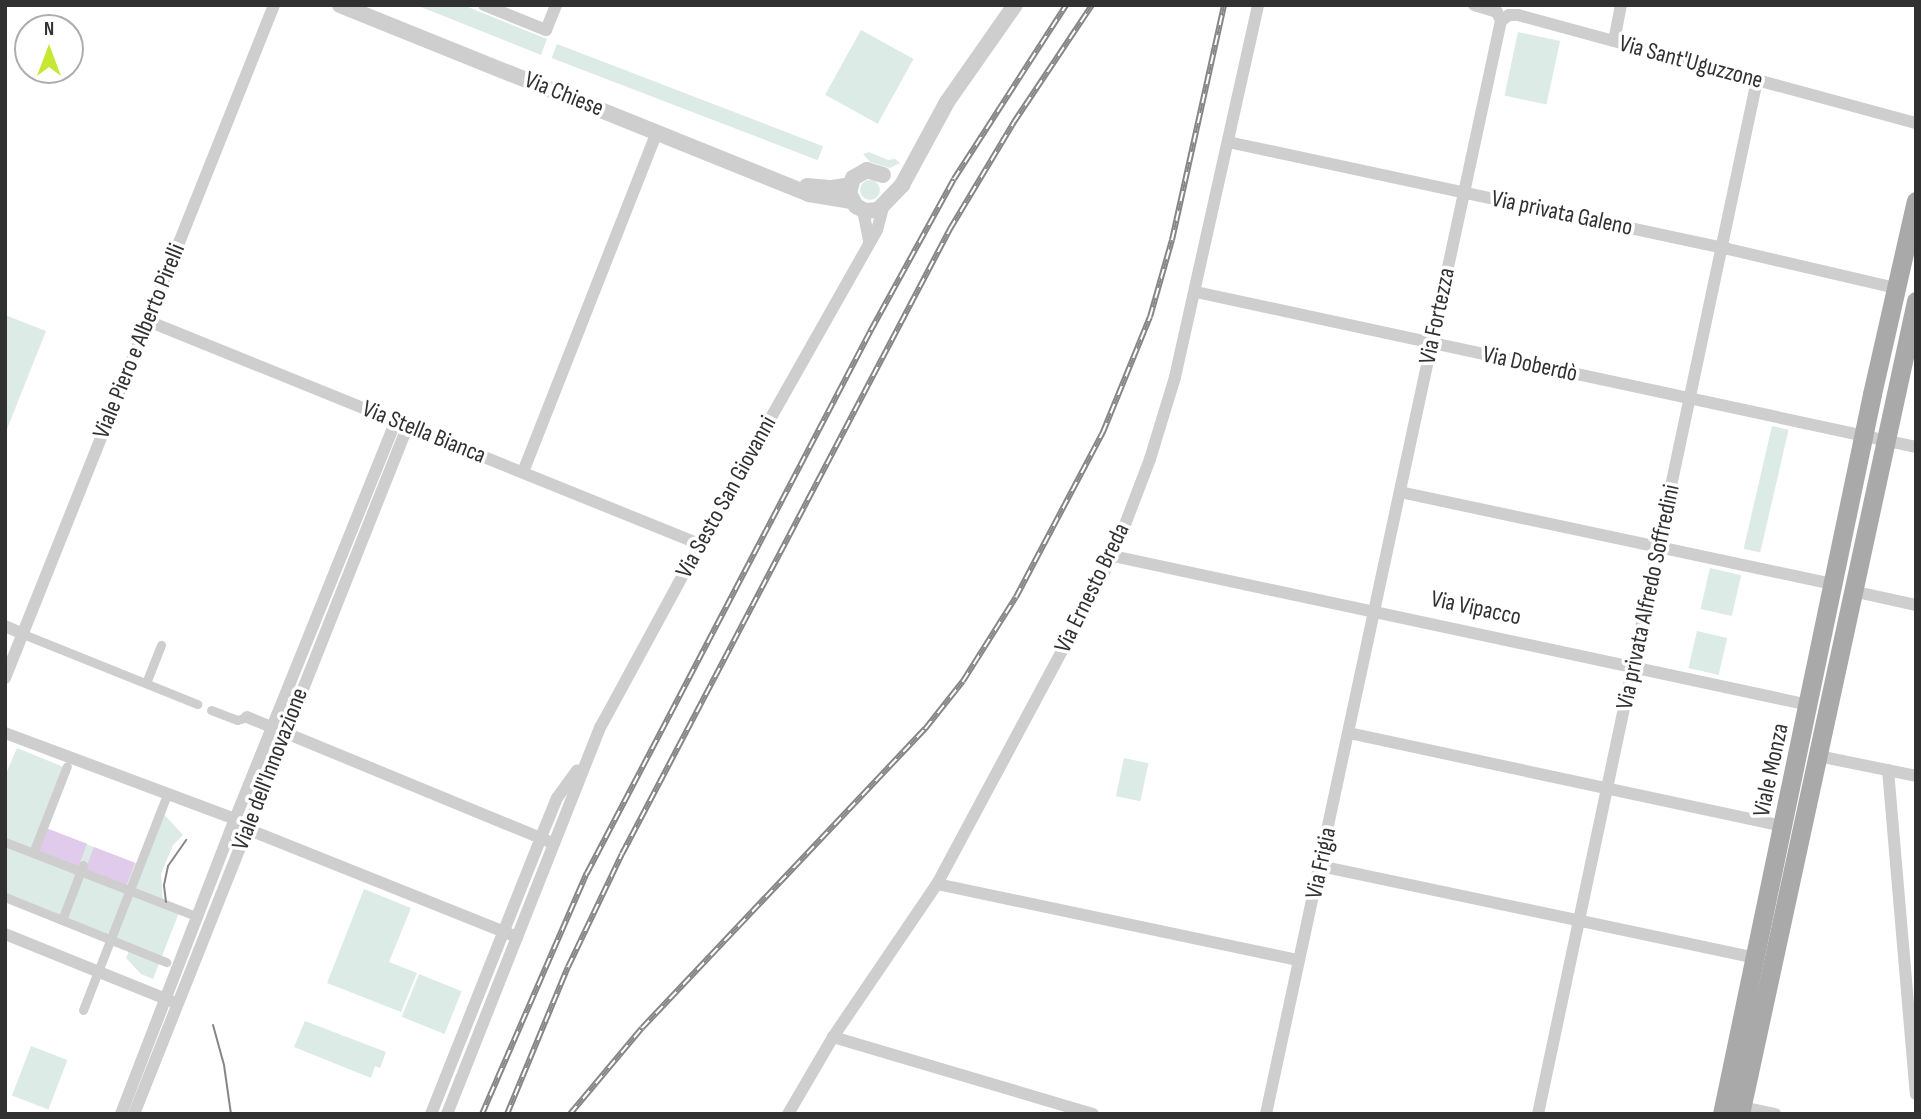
<!DOCTYPE html>
<html>
<head>
<meta charset="utf-8">
<style>
  body { margin:0 }
  #map { position:relative; width:1921px; height:1119px; overflow:hidden; background:#fff; font-family:"Sofia Sans Condensed",sans-serif }
  div>[style] { position:absolute }
  .green>* { inset:0; background:#dcebe6; transform-origin:0 0 }
  .round { border-radius:50% }
  .water>* { inset:0; background:#e1cbed; transform-origin:0 0 }
  .pedestrian>* { height:9px; margin:-4.5px; padding:0 4.5px; transform-origin:4.5px; border-radius:4.5px; background:#cecece }
  .minor>* { height:12px; margin:-6px; padding:0 6px; transform-origin:6px; border-radius:6px; background:#cecece }
  .tertiary>* { height:16px; margin:-8px; padding:0 8px; transform-origin:8px; border-radius:8px; background:#cecece }
  .primary>* { height:19px; margin:-9.5px; padding:0 9.5px; transform-origin:9.5px; border-radius:9.5px; background:#a9a9a9 }
  .tram>* { height:2px; margin:-1px; padding:0 1px; transform-origin:1px; border-radius:1px; background:#868686 }
  .rail>* { height:6px; margin-top:-3px; transform-origin:0; background:repeating-linear-gradient(90deg,#fff 0 10px,#868686 0 20px); box-sizing:border-box; border-block:2px solid #868686 }
  span { translate:-50% -50%; white-space:nowrap; text-align:center; line-height:1.15; -webkit-text-stroke:7px #fff; paint-order:stroke }
  .street-label { font-size:24px; color:#313131 }
  .frame { position:absolute; inset:0; border:7px solid #313131; pointer-events:none }
  .north { position:absolute; left:14px; top:14px; width:70px; height:70px; box-sizing:border-box; background:#fff; border:2px solid #adadad; border-radius:50%; rotate:0deg; font-size:19px; font-weight:700; line-height:28px; text-align:center; color:#313131 }
  .north::after { content:''; display:block; margin:auto; width:24px; height:32px; background:#c7e833; clip-path:polygon(50% 0,100% 100%,50% 72%,0 100%) }
</style>
</head>
<body>
<div id="map">
  <div class="green">
    <i style="clip-path:polygon(416px 5px,463px 5px,547px 39px,541px 55px)"></i>
    <i style="left:861px;top:30px;width:60px;height:74px;rotate:29deg"></i>
    <i style="left:1518px;top:32px;width:43px;height:65px;rotate:12deg"></i>
    <i style="left:557px;top:44px;width:285px;height:15px;rotate:21deg"></i>
    <i style="clip-path:polygon(869px 152px,888px 160px,895px 159px,900px 163px,890px 168px,870px 162px,863px 154px)"></i>
    <i class="round" style="left:860px;top:180px;width:20px;height:20px"></i>
    <i style="clip-path:polygon(5px 315px,46px 331px,5px 434px)"></i>
    <i style="left:1772px;top:426px;width:17px;height:126px;rotate:13deg"></i>
    <i style="left:1710px;top:568px;width:32px;height:42px;rotate:13deg"></i>
    <i style="left:1697px;top:631px;width:31px;height:38px;rotate:13deg"></i>
    <i style="clip-path:polygon(17px 748px,66px 768px,43px 827px,139px 865px,161px 811px,183px 835px,173px 845px,161px 874px,163px 903px,180px 910px,153px 979px,141px 974px,126px 958px,130px 948px,5px 897px,5px 776px)"></i>
    <i style="left:1124px;top:758px;width:25px;height:39px;rotate:12deg"></i>
    <i style="clip-path:polygon(364px 889px,411px 908px,389px 962px,417px 973px,401px 1012px,327px 983px)"></i>
    <i style="left:419px;top:974px;width:46px;height:46px;rotate:22deg"></i>
    <i style="clip-path:polygon(305px 1021px,386px 1052px,380px 1068px,375px 1066px,371px 1078px,294px 1047px)"></i>
    <i style="left:31px;top:1046px;width:39px;height:53px;rotate:21deg"></i>
  </div>
  <div class="water">
    <i style="left:46px;top:828px;width:44px;height:26px;rotate:21deg"></i>
    <i style="left:94px;top:847px;width:44px;height:25px;rotate:21deg"></i>
  </div>
  <div class="pedestrian">
    <i style="left:23px;top:634px;width:188px;rotate:21.9deg"></i>
    <i style="left:146px;top:683px;width:41px;rotate:-68.5deg"></i>
    <i style="left:211px;top:710px;width:28px;rotate:21deg"></i>
    <i style="left:237px;top:720px;width:10px;rotate:-17deg"></i>
    <i style="left:5px;top:842px;width:207px;rotate:21.2deg"></i>
    <i style="left:33px;top:853px;width:93px;rotate:-68.7deg"></i>
    <i style="left:5px;top:897px;width:174px;rotate:22deg"></i>
    <i style="left:62px;top:920px;width:59px;rotate:-69.1deg"></i>
    <i style="left:83px;top:1010px;width:232px;rotate:-68.7deg"></i>
  </div>
  <div class="minor">
    <i style="left:484px;top:5px;width:67px;rotate:22deg"></i>
    <i style="left:546px;top:30px;width:27px;rotate:-68deg"></i>
    <i style="left:1474px;top:5px;width:24px;rotate:17deg"></i>
    <i style="left:1497px;top:12px;width:10px;rotate:66deg"></i>
    <i style="left:1501px;top:21px;width:10px;rotate:-37deg"></i>
    <i style="left:1509px;top:15px;width:9px"></i>
    <i style="left:1518px;top:15px;width:412px;rotate:15.2deg"></i>
    <i style="left:1614px;top:41px;width:37px;rotate:-79deg"></i>
    <i style="left:1228px;top:142px;width:511px;rotate:12.08deg"></i>
    <i style="left:1728px;top:249px;width:171px;rotate:13.1deg"></i>
    <i style="left:863px;top:210px;width:31px;rotate:79deg"></i>
    <i style="left:1196px;top:292px;width:736px;rotate:12.15deg"></i>
    <i style="left:148px;top:321px;width:594px;rotate:22.03deg"></i>
    <i style="left:523px;top:472px;width:366px;rotate:-68.5deg"></i>
    <i style="left:1400px;top:492px;width:444px;rotate:12deg"></i>
    <i style="left:1113px;top:556px;width:712px;rotate:12.08deg"></i>
    <i style="left:1852px;top:591px;width:66px;rotate:12.3deg"></i>
    <i style="left:5px;top:626px;width:20px;rotate:24deg"></i>
    <i style="left:5px;top:678px;width:725px;rotate:-68.21deg"></i>
    <i style="left:247px;top:717px;width:326px;rotate:22.4deg"></i>
    <i style="left:5px;top:733px;width:246px;rotate:20.5deg"></i>
    <i style="left:235px;top:819px;width:16px;rotate:40deg"></i>
    <i style="left:247px;top:829px;width:291px;rotate:21.8deg"></i>
    <i style="left:1349px;top:733px;width:445px;rotate:12.1deg"></i>
    <i style="left:1818px;top:756px;width:100px;rotate:11.5deg"></i>
    <i style="left:1888px;top:770px;width:325px;rotate:85.1deg"></i>
    <i style="left:1320px;top:866px;width:445px;rotate:11.9deg"></i>
    <i style="left:937px;top:884px;width:370px;rotate:11.9deg"></i>
    <i style="left:5px;top:934px;width:179px;rotate:22deg"></i>
    <i style="left:833px;top:1037px;width:271px;rotate:16.5deg"></i>
    <i style="left:1742px;top:1107px;width:34px;rotate:12deg"></i>
    <i style="left:121px;top:1114px;width:316px;rotate:-68.9deg"></i>
    <i style="left:235px;top:819px;width:430px;rotate:-68deg"></i>
    <i style="left:134px;top:1114px;width:741px;rotate:-68.31deg"></i>
    <i style="left:431px;top:1114px;width:298px;rotate:-68.3deg"></i>
    <i style="left:541px;top:837px;width:42px;rotate:-67.7deg"></i>
    <i style="left:557px;top:798px;width:34px;rotate:-54deg"></i>
    <i style="left:447px;top:1114px;width:417px;rotate:-68.4deg"></i>
    <i style="left:601px;top:726px;width:226px;rotate:-61.5deg"></i>
    <i style="left:709px;top:527px;width:341px;rotate:-60.5deg"></i>
    <i style="left:877px;top:230px;width:24px;rotate:-75deg"></i>
    <i style="left:788px;top:1114px;width:89px;rotate:-59.7deg"></i>
    <i style="left:833px;top:1037px;width:185px;rotate:-55.8deg"></i>
    <i style="left:937px;top:884px;width:372px;rotate:-61.8deg"></i>
    <i style="left:1113px;top:556px;width:104px;rotate:-69.1deg"></i>
    <i style="left:1150px;top:459px;width:86px;rotate:-73deg"></i>
    <i style="left:1175px;top:377px;width:381px;rotate:-77.4deg"></i>
    <i style="left:1266px;top:1114px;width:1118px;rotate:-77.87deg"></i>
    <i style="left:1538px;top:1114px;width:1057px;rotate:-78.04deg"></i>
  </div>
  <div class="tertiary">
    <i style="left:340px;top:5px;width:506px;rotate:21.95deg"></i>
    <i style="left:809px;top:194px;width:43px;rotate:9.5deg"></i>
    <i style="left:883px;top:175px;width:17px;rotate:-163deg"></i>
    <i style="left:867px;top:170px;width:16px;rotate:150deg"></i>
    <i style="left:853px;top:178px;width:16px;rotate:105deg"></i>
    <i style="left:849px;top:193px;width:15px;rotate:62deg"></i>
    <i style="left:856px;top:206px;width:10px;rotate:29deg"></i>
    <i style="left:865px;top:211px;width:13px;rotate:-4deg"></i>
    <i style="left:878px;top:210px;width:35px;rotate:-46deg"></i>
    <i style="left:902px;top:185px;width:94px;rotate:-61.5deg"></i>
    <i style="left:947px;top:102px;width:118px;rotate:-55deg"></i>
    <i style="left:807px;top:186px;width:25px;rotate:5deg"></i>
    <i style="left:832px;top:188px;width:18px;rotate:-9deg"></i>
  </div>
  <div class="primary">
    <i style="left:1722px;top:1114px;width:735px;rotate:-78.23deg"></i>
    <i style="left:1872px;top:394px;width:198px;rotate:-77.2deg"></i>
    <i style="left:1740px;top:1114px;width:832px;rotate:-77.78deg"></i>
  </div>
  <div class="tram">
    <i style="left:166px;top:902px;width:17px;rotate:-97deg"></i>
    <i style="left:164px;top:885px;width:19px;rotate:-78deg"></i>
    <i style="left:168px;top:866px;width:32px;rotate:-55deg"></i>
    <i style="left:213px;top:1025px;width:41px;rotate:74.6deg"></i>
    <i style="left:224px;top:1065px;width:49px;rotate:81.9deg"></i>
  </div>
  <div class="rail">
    <i style="left:482px;top:1114px;width:263px;rotate:-66.5deg"></i>
    <i style="left:587px;top:873px;width:613px;rotate:-62.39deg"></i>
    <i style="left:871px;top:330px;width:172px;rotate:-61.2deg"></i>
    <i style="left:954px;top:179px;width:207px;rotate:-57.2deg"></i>
    <i style="left:507px;top:1114px;width:159px;rotate:-67.5deg"></i>
    <i style="left:568px;top:967px;width:125px;rotate:-64.5deg"></i>
    <i style="left:622px;top:854px;width:706px;rotate:-62.31deg"></i>
    <i style="left:950px;top:229px;width:125px;rotate:-59.1deg"></i>
    <i style="left:1014px;top:122px;width:141px;rotate:-56.3deg"></i>
    <i style="left:570px;top:1114px;width:112px;rotate:-50.1deg"></i>
    <i style="left:642px;top:1028px;width:412px;rotate:-46.6deg"></i>
    <i style="left:925px;top:729px;width:61px;rotate:-51.6deg"></i>
    <i style="left:963px;top:681px;width:99px;rotate:-57.8deg"></i>
    <i style="left:1016px;top:597px;width:187px;rotate:-62.2deg"></i>
    <i style="left:1103px;top:432px;width:124px;rotate:-67.8deg"></i>
    <i style="left:1150px;top:317px;width:80px;rotate:-74.1deg"></i>
    <i style="left:1172px;top:240px;width:241px;rotate:-77.5deg"></i>
  </div>
  <div class="street-label">
    <span style="left:1691px;top:62px;rotate:15deg">Via Sant'Uguzzone</span>
    <span style="left:564px;top:94px;rotate:22deg">Via Chiese</span>
    <span style="left:1562px;top:213px;rotate:12deg">Via privata Galeno</span>
    <span style="left:1437px;top:316px;rotate:-78deg">Via Fortezza</span>
    <span style="left:139px;top:341px;rotate:-68deg">Viale Piero e Alberto Pirelli</span>
    <span style="left:1530px;top:364px;rotate:12deg">Via Doberdò</span>
    <span style="left:424px;top:432px;rotate:22deg">Via Stella Bianca</span>
    <span style="left:726px;top:497px;rotate:-61deg">Via Sesto San Giovanni</span>
    <span style="left:1092px;top:588px;rotate:-64deg">Via Ernesto Breda</span>
    <span style="left:1648px;top:597px;rotate:-78deg">Via privata Alfredo Soffredini</span>
    <span style="left:1476px;top:608px;rotate:12deg">Via Vipacco</span>
    <span style="left:270px;top:769px;rotate:-69deg">Viale dell'Innovazione</span>
    <span style="left:1771px;top:770px;rotate:-78deg">Viale Monza</span>
    <span style="left:1321px;top:863px;rotate:-78deg">Via Frigia</span>
  </div>
  <div class="frame"></div>
  <div class="north">N</div>
</div>
</body>
</html>
